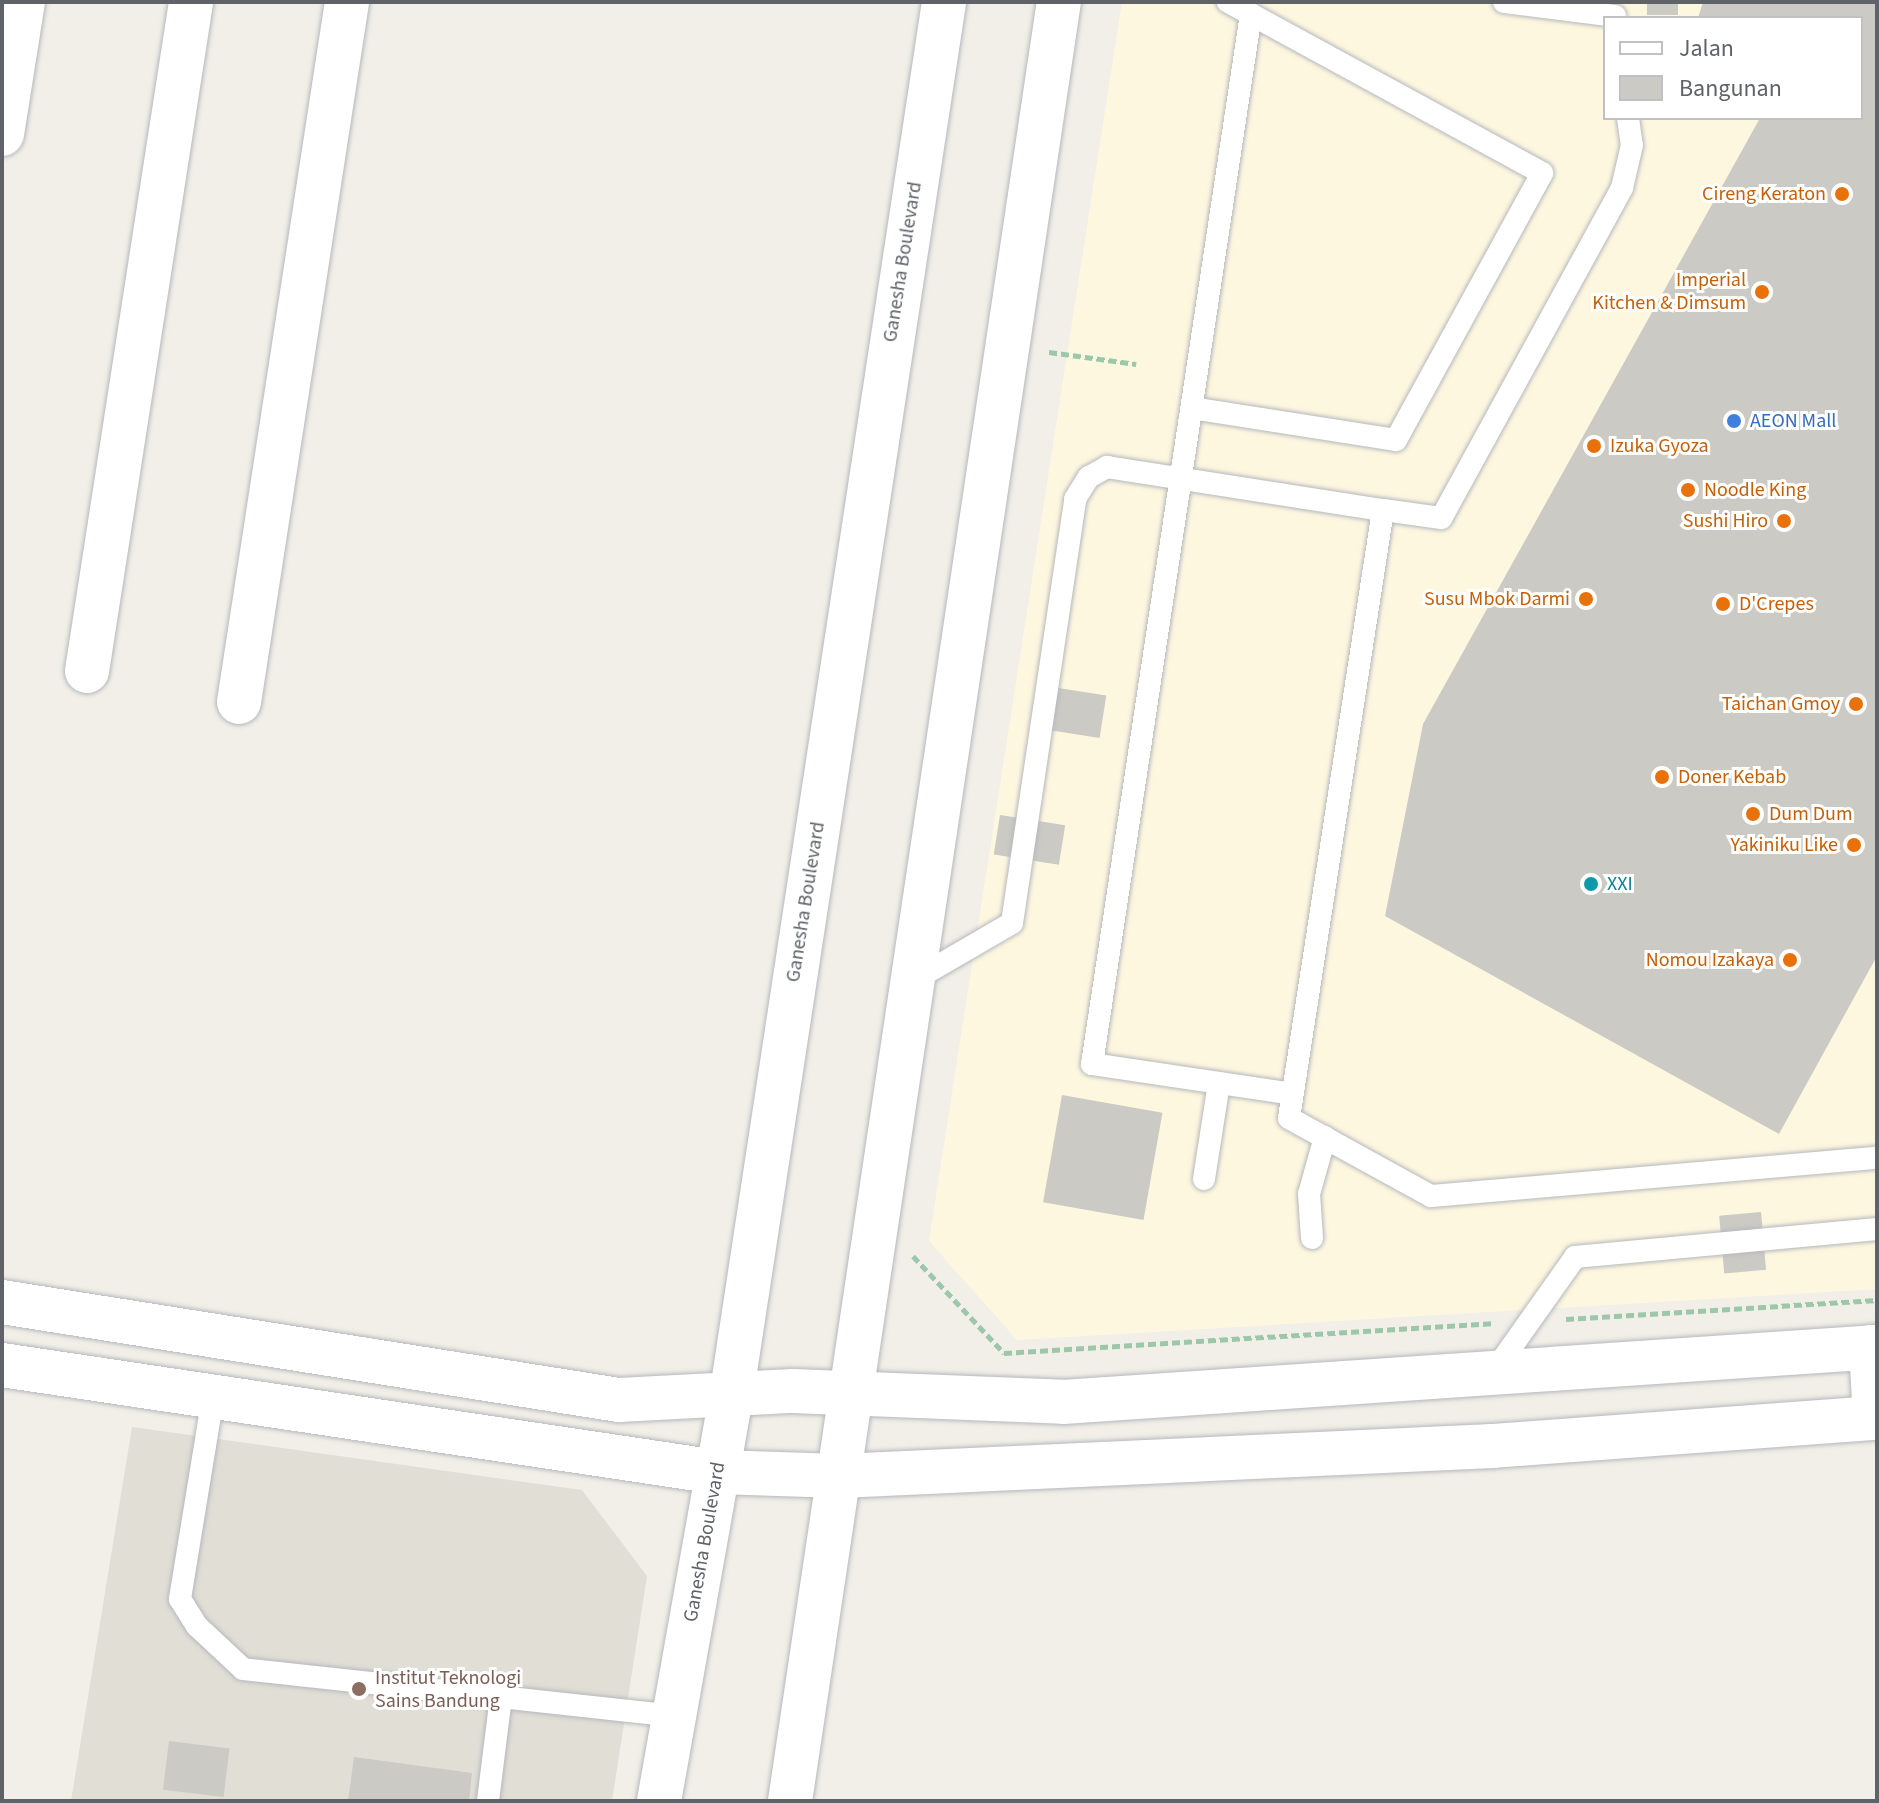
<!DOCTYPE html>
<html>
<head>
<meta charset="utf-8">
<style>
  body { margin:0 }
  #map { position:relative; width:1879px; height:1803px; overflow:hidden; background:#f1efe8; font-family:"Source Sans 3",sans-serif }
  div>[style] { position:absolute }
  .commercial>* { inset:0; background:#fef7e0 }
  .education>* { inset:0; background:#e1ded6 }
  .building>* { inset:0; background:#cccac5; transform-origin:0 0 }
  .path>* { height:5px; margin-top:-2.5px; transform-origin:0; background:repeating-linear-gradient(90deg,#9cc7a9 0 8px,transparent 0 12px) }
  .roads { filter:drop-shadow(0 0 2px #b5b8bc) drop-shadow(0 0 2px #b5b8bc) }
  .service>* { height:22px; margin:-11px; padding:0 11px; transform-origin:11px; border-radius:11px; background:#fff }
  .minor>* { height:44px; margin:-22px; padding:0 22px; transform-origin:22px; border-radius:22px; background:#fff }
  .dots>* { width:22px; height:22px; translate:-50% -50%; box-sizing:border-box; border:4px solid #fff; border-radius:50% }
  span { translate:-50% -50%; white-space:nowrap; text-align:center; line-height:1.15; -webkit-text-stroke:6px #fff; paint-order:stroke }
  .food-label { font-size:20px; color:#c56008 }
  .right { translate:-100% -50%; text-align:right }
  .left { translate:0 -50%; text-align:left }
  .street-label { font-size:20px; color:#5f6368 }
  .shop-label { font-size:20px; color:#366cbe }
  .culture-label { font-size:20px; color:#0d838f }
  .education-label { font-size:20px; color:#785e54 }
  .frame { position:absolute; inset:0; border:4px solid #5f6368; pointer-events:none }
  .legend { position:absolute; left:1603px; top:16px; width:260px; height:104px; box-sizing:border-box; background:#fff; border:2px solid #bfc1c3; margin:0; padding:10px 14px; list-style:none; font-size:24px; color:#5f6368 }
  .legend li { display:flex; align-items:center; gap:16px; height:40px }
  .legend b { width:40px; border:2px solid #bfc1c3 }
</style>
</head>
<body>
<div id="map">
  <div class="commercial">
    <i style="clip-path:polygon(evenodd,1122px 2px,1877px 2px,1877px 1289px,1017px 1340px,929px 1241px,1122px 2px,1605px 18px,1861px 18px,1861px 118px,1605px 118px,1605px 18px)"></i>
  </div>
  <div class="education">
    <i style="clip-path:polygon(132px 1427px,582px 1490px,647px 1576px,612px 1801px,71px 1801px)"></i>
  </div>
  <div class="building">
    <i style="left:1647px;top:2px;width:31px;height:13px"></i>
    <i style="clip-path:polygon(1703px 2px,1877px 2px,1877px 956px,1779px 1134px,1385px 916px,1423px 724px,1760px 118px,1861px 118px,1861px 18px,1698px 18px)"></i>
    <i style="left:1052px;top:687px;width:55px;height:43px;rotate:9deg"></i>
    <i style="left:1000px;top:815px;width:66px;height:40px;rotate:9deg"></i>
    <i style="left:1062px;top:1095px;width:102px;height:109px;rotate:10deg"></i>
    <i style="left:1761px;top:1212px;width:58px;height:42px;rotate:85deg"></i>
    <i style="left:169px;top:1741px;width:61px;height:49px;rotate:7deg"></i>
    <i style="clip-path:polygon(354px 1757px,472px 1773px,469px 1801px,348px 1801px)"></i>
  </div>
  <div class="path">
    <i style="left:1049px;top:352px;width:88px;rotate:7.9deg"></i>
    <i style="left:913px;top:1256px;width:133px;rotate:46.8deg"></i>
    <i style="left:1004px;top:1353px;width:489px;rotate:-3.5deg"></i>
    <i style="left:1566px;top:1319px;width:312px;rotate:-3.5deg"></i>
  </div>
  <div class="roads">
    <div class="service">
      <i style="left:1504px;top:2px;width:112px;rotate:7.2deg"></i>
      <i style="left:1251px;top:14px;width:1062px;rotate:98.61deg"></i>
      <i style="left:1092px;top:1064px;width:202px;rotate:8.5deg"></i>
      <i style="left:1628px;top:118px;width:27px;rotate:82deg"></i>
      <i style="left:1632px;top:145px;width:44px;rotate:103.1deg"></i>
      <i style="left:1622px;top:188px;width:376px;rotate:118.7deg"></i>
      <i style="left:1441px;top:518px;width:59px;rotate:-172.1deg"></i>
      <i style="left:1383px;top:510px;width:615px;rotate:98.79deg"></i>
      <i style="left:1289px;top:1118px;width:162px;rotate:28.8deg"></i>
      <i style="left:1431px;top:1196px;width:448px;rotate:-4.9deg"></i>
      <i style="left:1192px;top:408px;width:206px;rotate:8.9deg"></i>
      <i style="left:1396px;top:440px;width:304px;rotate:-61.3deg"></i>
      <i style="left:1542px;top:173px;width:358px;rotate:-151.4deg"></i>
      <i style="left:914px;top:980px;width:113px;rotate:-30.2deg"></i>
      <i style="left:1012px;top:923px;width:429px;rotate:-81.5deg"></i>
      <i style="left:1075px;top:499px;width:26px;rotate:-58deg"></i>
      <i style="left:1089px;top:477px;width:21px;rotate:-29deg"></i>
      <i style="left:1107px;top:467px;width:279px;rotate:8.9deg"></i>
      <i style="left:1204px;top:1179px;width:97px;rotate:-81.1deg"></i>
      <i style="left:1312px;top:1238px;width:44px;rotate:-93.9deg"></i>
      <i style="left:1309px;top:1194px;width:59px;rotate:-74.3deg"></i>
      <i style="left:1493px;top:1373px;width:142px;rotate:-54.7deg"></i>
      <i style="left:1575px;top:1257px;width:303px;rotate:-5.3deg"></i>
      <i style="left:213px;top:1397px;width:205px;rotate:99.3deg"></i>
      <i style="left:180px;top:1599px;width:32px;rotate:58deg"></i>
      <i style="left:197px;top:1626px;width:63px;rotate:43.1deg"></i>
      <i style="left:243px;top:1669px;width:433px;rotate:6.2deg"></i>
      <i style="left:488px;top:1801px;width:106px;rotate:-82.9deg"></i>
    </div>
    <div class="minor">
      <i style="left:2px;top:134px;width:134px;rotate:-81deg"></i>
      <i style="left:87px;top:671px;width:677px;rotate:-81.16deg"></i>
      <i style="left:239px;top:702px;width:708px;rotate:-81.23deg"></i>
      <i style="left:2px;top:1302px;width:625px;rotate:9.03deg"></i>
      <i style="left:619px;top:1400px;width:174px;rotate:-3deg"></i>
      <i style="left:793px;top:1391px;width:270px;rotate:2.3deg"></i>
      <i style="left:1063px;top:1402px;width:816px;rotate:-3.87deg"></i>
      <i style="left:1871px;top:1347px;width:71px;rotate:86.8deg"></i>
      <i style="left:2px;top:1365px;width:723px;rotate:8.51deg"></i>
      <i style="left:717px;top:1472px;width:123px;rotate:1.9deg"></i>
      <i style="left:840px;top:1476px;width:653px;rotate:-2.63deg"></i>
      <i style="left:1492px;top:1446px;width:386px;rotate:-4.2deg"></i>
      <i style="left:659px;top:1801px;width:416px;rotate:-79.9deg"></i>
      <i style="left:732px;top:1391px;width:1405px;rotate:-81.32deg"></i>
      <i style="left:790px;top:1801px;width:1819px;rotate:-81.5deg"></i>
    </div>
  </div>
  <div class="dots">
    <i style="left:1842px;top:194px;background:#e8710a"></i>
    <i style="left:1762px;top:292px;background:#e8710a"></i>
    <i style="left:1734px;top:421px;background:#3f7fe0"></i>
    <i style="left:1594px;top:446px;background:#e8710a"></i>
    <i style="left:1688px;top:490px;background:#e8710a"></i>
    <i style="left:1784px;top:521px;background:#e8710a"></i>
    <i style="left:1586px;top:599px;background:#e8710a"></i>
    <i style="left:1723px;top:604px;background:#e8710a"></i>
    <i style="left:1856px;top:704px;background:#e8710a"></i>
    <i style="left:1662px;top:777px;background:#e8710a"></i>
    <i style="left:1753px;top:814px;background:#e8710a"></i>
    <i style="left:1854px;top:845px;background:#e8710a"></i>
    <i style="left:1591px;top:884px;background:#0f9aa8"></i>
    <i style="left:1790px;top:960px;background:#e8710a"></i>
    <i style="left:359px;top:1689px;background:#8d6e63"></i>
  </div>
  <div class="food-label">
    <span class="right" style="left:1826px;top:194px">Cireng Keraton</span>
    <span class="right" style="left:1746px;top:292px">Imperial<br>Kitchen &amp; Dimsum</span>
    <span class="left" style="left:1610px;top:446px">Izuka Gyoza</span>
    <span class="left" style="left:1704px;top:490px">Noodle King</span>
    <span class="right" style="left:1768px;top:521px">Sushi Hiro</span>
    <span class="right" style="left:1570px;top:599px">Susu Mbok Darmi</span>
    <span class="left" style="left:1739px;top:604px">D'Crepes</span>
    <span class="right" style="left:1840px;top:704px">Taichan Gmoy</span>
    <span class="left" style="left:1678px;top:777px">Doner Kebab</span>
    <span class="left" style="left:1769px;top:814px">Dum Dum</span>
    <span class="right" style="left:1838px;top:845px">Yakiniku Like</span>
    <span class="right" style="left:1774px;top:960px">Nomou Izakaya</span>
  </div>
  <div class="street-label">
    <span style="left:903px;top:262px;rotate:-81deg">Ganesha Boulevard</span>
    <span style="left:806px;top:902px;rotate:-81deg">Ganesha Boulevard</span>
    <span style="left:705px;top:1542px;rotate:-80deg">Ganesha Boulevard</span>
  </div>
  <div class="shop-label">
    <span class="left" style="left:1750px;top:421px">AEON Mall</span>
  </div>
  <div class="culture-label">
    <span class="left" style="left:1607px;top:884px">XXI</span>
  </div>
  <div class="education-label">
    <span class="left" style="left:375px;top:1690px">Institut Teknologi<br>Sains Bandung</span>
  </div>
  <div class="frame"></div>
  <ul class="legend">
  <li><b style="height:10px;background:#fff"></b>Jalan</li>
  <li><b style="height:22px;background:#cccac5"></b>Bangunan</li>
  </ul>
</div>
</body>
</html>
